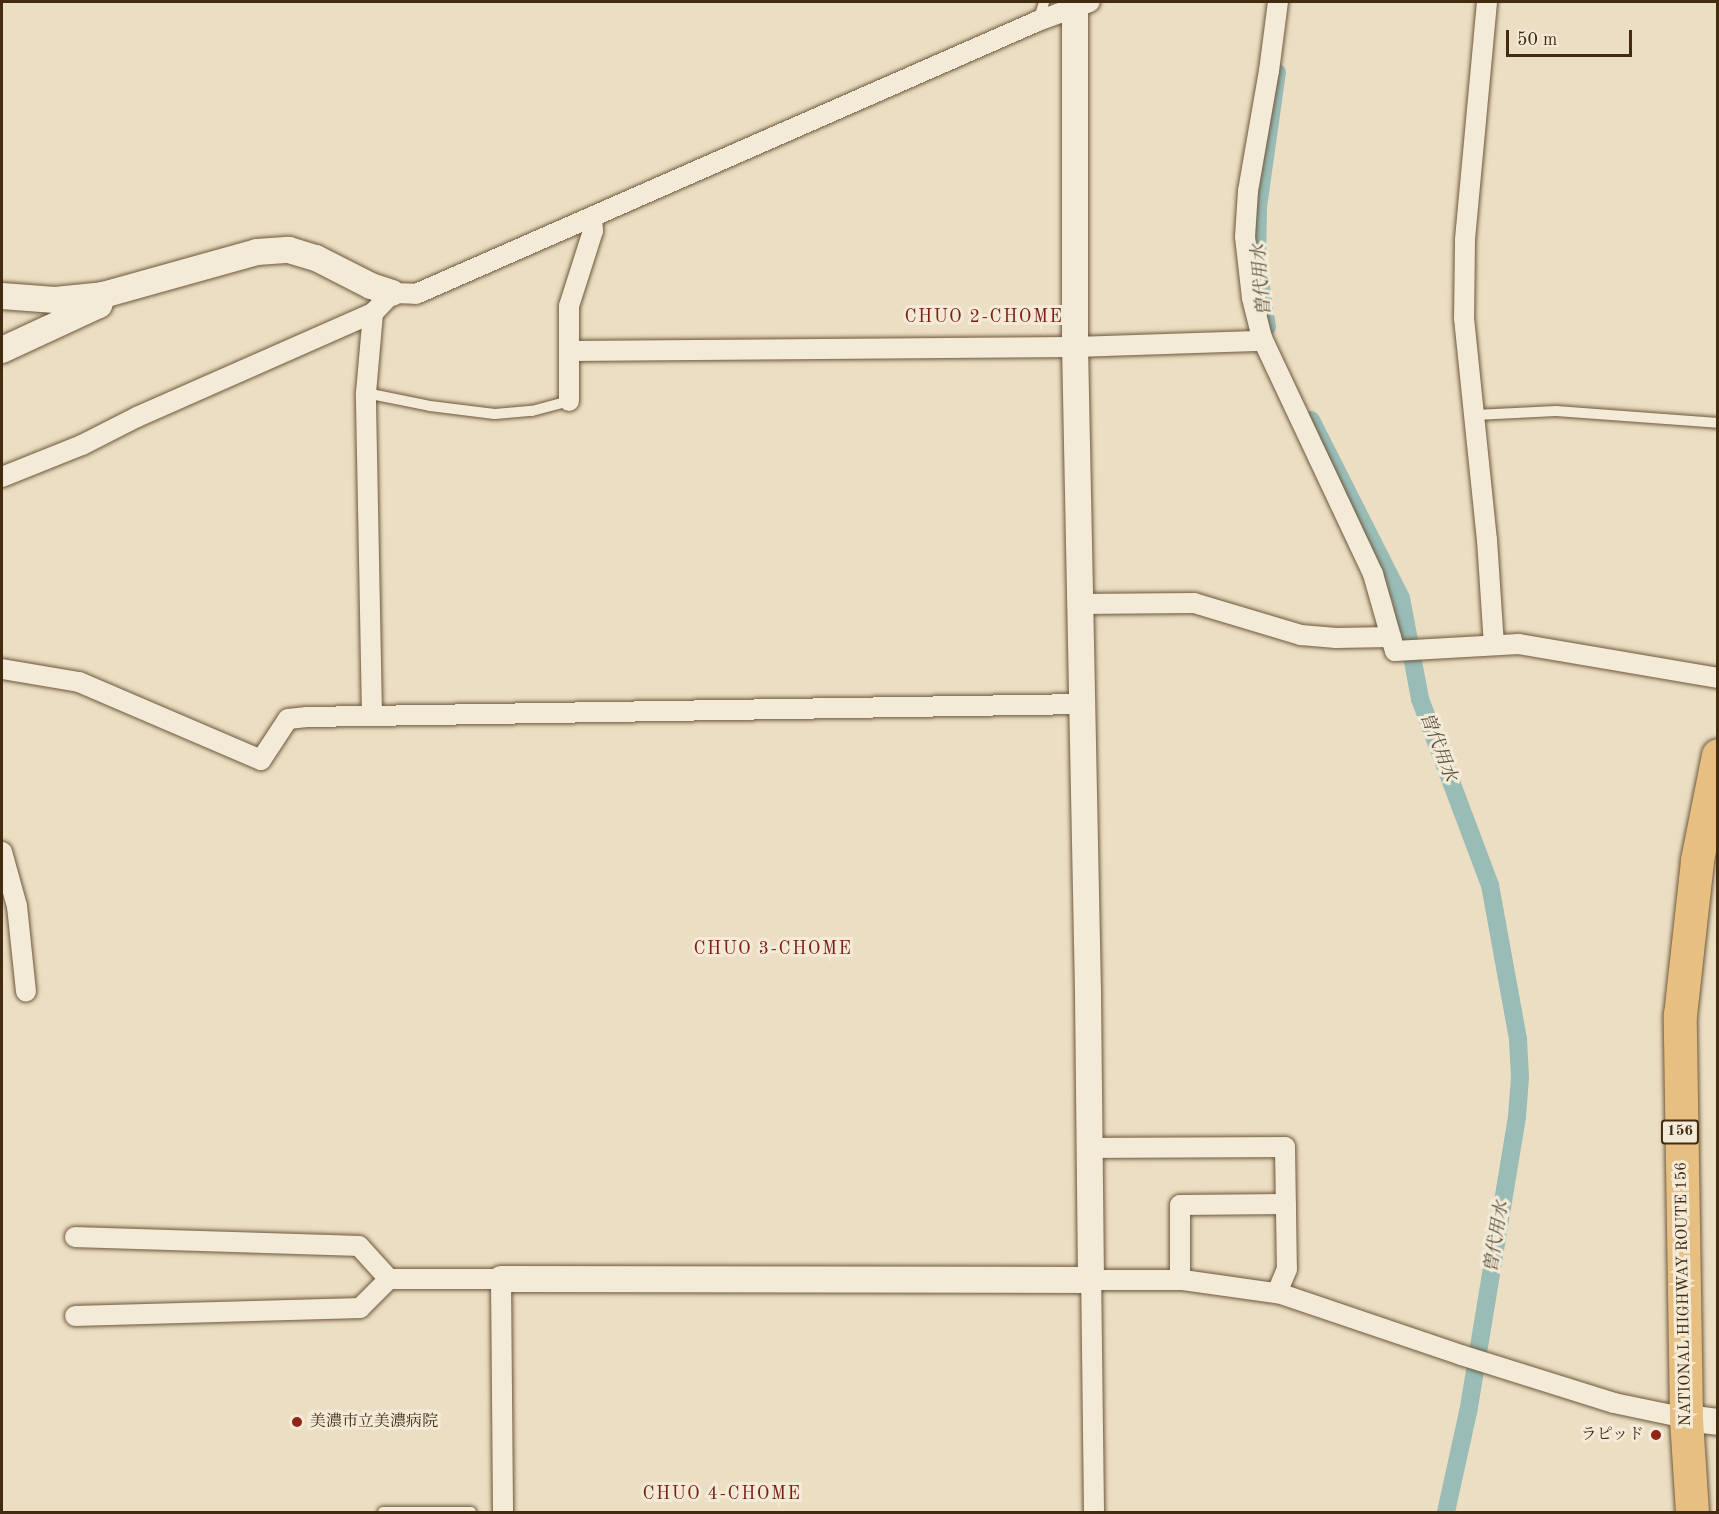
<!DOCTYPE html>
<html>
<head>
<meta charset="utf-8">
<style>
  body { margin:0 }
  #map { position:relative; width:1719px; height:1514px; overflow:hidden; background:#ecdec2; font-family:"Old Standard TT","Noto Serif JP",serif }
  div>[style] { position:absolute }
  .canal>* { height:18px; margin:-9px; padding:0 9px; transform-origin:9px; border-radius:9px; background:#99bcb7 }
  .roads { filter:drop-shadow(0 0 2px #6d583c) drop-shadow(0 0 2px #6d583c) }
  .service>* { height:10px; margin:-5px; padding:0 5px; transform-origin:5px; border-radius:5px; background:#f3ead7 }
  .minor>* { height:20px; margin:-10px; padding:0 10px; transform-origin:10px; border-radius:10px; background:#f3ead7 }
  .tertiary>* { height:26px; margin:-13px; padding:0 13px; transform-origin:13px; border-radius:13px; background:#f3ead7 }
  .trunk>* { height:33px; margin:-16.5px; padding:0 16.5px; transform-origin:16.5px; border-radius:16.5px; background:#e6bf81 }
  .dots>* { width:16px; height:16px; translate:-50% -50%; box-sizing:border-box; border:3px solid #f3ead7; border-radius:50% }
  span { translate:-50% -50%; white-space:nowrap; text-align:center; line-height:1.15; -webkit-text-stroke:6px #f3ead7; paint-order:stroke }
  .shield-label span { padding:2px 4px; background:#f3ead7; border:2px solid; border-radius:4px; -webkit-text-stroke-width:0 }
  .shield-label { font-size:15px; color:#432b0f; font-weight:700 }
  .street-label { font-size:16px; color:#432b0f }
  .poi-label { font-size:16px; color:#432b0f }
  .left { translate:0 -50%; text-align:left }
  .right { translate:-100% -50%; text-align:right }
  .water-label { font-size:18px; color:#584f39; font-style:italic }
  .neighbourhood-label { font-size:18px; color:#7a1f14; letter-spacing:1.5px }
  .frame { position:absolute; inset:0; border:3px solid #432b0f; pointer-events:none }
  .scale { position:absolute; left:1506px; top:30px; width:126px; height:27px; box-sizing:border-box; border:3px solid #432b0f; border-top:0; padding-left:8px; font-size:18px; line-height:21px; white-space:nowrap; color:#432b0f; -webkit-text-stroke:4px #f3ead7; paint-order:stroke }
</style>
</head>
<body>
<div id="map">
  <div class="canal">
    <i style="left:1267px;top:327px;width:68px;rotate:-98.5deg"></i>
    <i style="left:1257px;top:260px;width:53px;rotate:-88.9deg"></i>
    <i style="left:1258px;top:207px;width:136px;rotate:-82deg"></i>
    <i style="left:1311px;top:420px;width:199px;rotate:63.2deg"></i>
    <i style="left:1401px;top:598px;width:103px;rotate:79.3deg"></i>
    <i style="left:1420px;top:699px;width:199px;rotate:69.4deg"></i>
    <i style="left:1490px;top:885px;width:157px;rotate:79.7deg"></i>
    <i style="left:1518px;top:1039px;width:38px;rotate:87deg"></i>
    <i style="left:1520px;top:1077px;width:40px;rotate:94.3deg"></i>
    <i style="left:1517px;top:1117px;width:299px;rotate:99.4deg"></i>
    <i style="left:1468px;top:1412px;width:102px;rotate:102.4deg"></i>
  </div>
  <div class="roads">
    <div class="service">
      <i style="left:1038px;top:21px;width:20px;rotate:-72deg"></i>
      <i style="left:366px;top:393px;width:65px;rotate:11.5deg"></i>
      <i style="left:430px;top:406px;width:65px;rotate:7deg"></i>
      <i style="left:495px;top:414px;width:37px;rotate:-5deg"></i>
      <i style="left:532px;top:411px;width:38px;rotate:-15deg"></i>
      <i style="left:1475px;top:415px;width:81px;rotate:-2.8deg"></i>
      <i style="left:1556px;top:411px;width:162px;rotate:4.2deg"></i>
      <i style="left:383px;top:1512px;width:88px"></i>
    </div>
    <div class="minor">
      <i style="left:1487px;top:2px;width:240px;rotate:95.3deg"></i>
      <i style="left:1465px;top:241px;width:77px;rotate:90.7deg"></i>
      <i style="left:1464px;top:318px;width:223px;rotate:84.1deg"></i>
      <i style="left:1487px;top:540px;width:105px;rotate:86.2deg"></i>
      <i style="left:1262px;top:338px;width:261px;rotate:64.8deg"></i>
      <i style="left:1373px;top:574px;width:80px;rotate:74.1deg"></i>
      <i style="left:1395px;top:651px;width:124px;rotate:-3.2deg"></i>
      <i style="left:1519px;top:644px;width:202px;rotate:9.7deg"></i>
      <i style="left:571px;top:351px;width:504px;rotate:-0.45deg"></i>
      <i style="left:1075px;top:347px;width:181px;rotate:-1.9deg"></i>
      <i style="left:1256px;top:341px;width:7px;rotate:-27deg"></i>
      <i style="left:1262px;top:338px;width:41px;rotate:-104deg"></i>
      <i style="left:1252px;top:298px;width:61px;rotate:-96.5deg"></i>
      <i style="left:1245px;top:237px;width:46px;rotate:-86.3deg"></i>
      <i style="left:1248px;top:191px;width:122px;rotate:-80.1deg"></i>
      <i style="left:1269px;top:71px;width:70px;rotate:-82.6deg"></i>
      <i style="left:569px;top:401px;width:95px;rotate:-90deg"></i>
      <i style="left:569px;top:306px;width:79px;rotate:-72.3deg"></i>
      <i style="left:593px;top:231px;width:14px;rotate:-94deg"></i>
      <i style="left:2px;top:477px;width:86px;rotate:-21.8deg"></i>
      <i style="left:82px;top:445px;width:62px;rotate:-27deg"></i>
      <i style="left:137px;top:417px;width:258px;rotate:-23.8deg"></i>
      <i style="left:373px;top:313px;width:28px;rotate:-46deg"></i>
      <i style="left:392px;top:293px;width:24px;rotate:2deg"></i>
      <i style="left:416px;top:294px;width:679px;rotate:-23.7deg"></i>
      <i style="left:1038px;top:21px;width:55px;rotate:-20.1deg"></i>
      <i style="left:1080px;top:604px;width:114px;rotate:-0.5deg"></i>
      <i style="left:1194px;top:603px;width:112px;rotate:16.7deg"></i>
      <i style="left:1301px;top:635px;width:35px;rotate:5deg"></i>
      <i style="left:1336px;top:638px;width:55px;rotate:-1deg"></i>
      <i style="left:2px;top:669px;width:78px;rotate:9.6deg"></i>
      <i style="left:79px;top:682px;width:198px;rotate:23.2deg"></i>
      <i style="left:261px;top:760px;width:49px;rotate:-56.6deg"></i>
      <i style="left:288px;top:719px;width:19px;rotate:-6deg"></i>
      <i style="left:307px;top:717px;width:775px;rotate:-0.96deg"></i>
      <i style="left:372px;top:715px;width:322px;rotate:-91.1deg"></i>
      <i style="left:366px;top:393px;width:80px;rotate:-85deg"></i>
      <i style="left:2px;top:852px;width:56px;rotate:74.5deg"></i>
      <i style="left:17px;top:906px;width:86px;rotate:84deg"></i>
      <i style="left:1090px;top:1148px;width:195px;rotate:-0.3deg"></i>
      <i style="left:1285px;top:1147px;width:122px;rotate:89.1deg"></i>
      <i style="left:1287px;top:1269px;width:26px;rotate:113deg"></i>
      <i style="left:75px;top:1237px;width:284px;rotate:1.8deg"></i>
      <i style="left:359px;top:1246px;width:45px;rotate:47.7deg"></i>
      <i style="left:389px;top:1279px;width:41px;rotate:135deg"></i>
      <i style="left:360px;top:1308px;width:285px;rotate:178.4deg"></i>
      <i style="left:389px;top:1279px;width:112px"></i>
      <i style="left:501px;top:1279px;width:233px;rotate:89.5deg"></i>
      <i style="left:1180px;top:1280px;width:75px;rotate:-90deg"></i>
      <i style="left:1180px;top:1205px;width:106px;rotate:-0.5deg"></i>
      <i style="left:1094px;top:1512px;width:232px;rotate:-90.7deg"></i>
      <i style="left:1091px;top:1280px;width:92px"></i>
      <i style="left:1183px;top:1280px;width:99px;rotate:8.1deg"></i>
      <i style="left:1281px;top:1294px;width:190px;rotate:18.7deg"></i>
      <i style="left:1461px;top:1355px;width:160px;rotate:17.4deg"></i>
      <i style="left:1614px;top:1403px;width:74px;rotate:11.8deg"></i>
    </div>
    <div class="tertiary">
      <i style="left:2px;top:296px;width:53px;rotate:4.3deg"></i>
      <i style="left:55px;top:300px;width:48px;rotate:-5.9deg"></i>
      <i style="left:103px;top:295px;width:160px;rotate:-15.6deg"></i>
      <i style="left:257px;top:252px;width:32px;rotate:-4deg"></i>
      <i style="left:289px;top:250px;width:28px;rotate:17deg"></i>
      <i style="left:316px;top:258px;width:62px;rotate:27deg"></i>
      <i style="left:371px;top:286px;width:22px;rotate:18deg"></i>
      <i style="left:2px;top:350px;width:107px;rotate:-24.9deg"></i>
      <i style="left:99px;top:305px;width:11px;rotate:-68deg"></i>
      <i style="left:501px;top:1279px;width:590px;rotate:0.1deg"></i>
      <i style="left:1091px;top:1280px;width:288px;rotate:-90.6deg"></i>
      <i style="left:1088px;top:992px;width:645px;rotate:-91.15deg"></i>
      <i style="left:1075px;top:347px;width:339px;rotate:-90deg"></i>
      <i style="left:1686px;top:1418px;width:32px;rotate:7deg"></i>
    </div>
    <div class="trunk">
      <i style="left:1692px;top:1512px;width:94px;rotate:-93.7deg"></i>
      <i style="left:1686px;top:1418px;width:403px;rotate:-90.9deg"></i>
      <i style="left:1680px;top:1015px;width:156px;rotate:-83.7deg"></i>
      <i style="left:1697px;top:860px;width:107px;rotate:-78.7deg"></i>
    </div>
  </div>
  <div class="dots">
    <i style="left:297px;top:1422px;background:#8f2418"></i>
    <i style="left:1656px;top:1435px;background:#8f2418"></i>
  </div>
  <div class="shield-label">
    <span style="left:1680px;top:1132px">156</span>
  </div>
  <div class="street-label">
    <span style="left:1684px;top:1294px;rotate:-91deg">NATIONAL HIGHWAY ROUTE 156</span>
  </div>
  <div class="poi-label">
    <span class="left" style="left:310px;top:1422px">美濃市立美濃病院</span>
    <span class="right" style="left:1644px;top:1435px">ラピッド</span>
  </div>
  <div class="water-label">
    <span style="left:1262px;top:280px;rotate:-95deg">曽代用水</span>
    <span style="left:1438px;top:747px;rotate:69deg">曽代用水</span>
    <span style="left:1497px;top:1237px;rotate:-81deg">曽代用水</span>
  </div>
  <div class="neighbourhood-label">
    <span style="left:984px;top:317px">CHUO 2-CHOME</span>
    <span style="left:773px;top:949px">CHUO 3-CHOME</span>
    <span style="left:722px;top:1494px">CHUO 4-CHOME</span>
  </div>
  <div class="frame"></div>
  <div class="scale">50 m</div>
</div>
</body>
</html>
